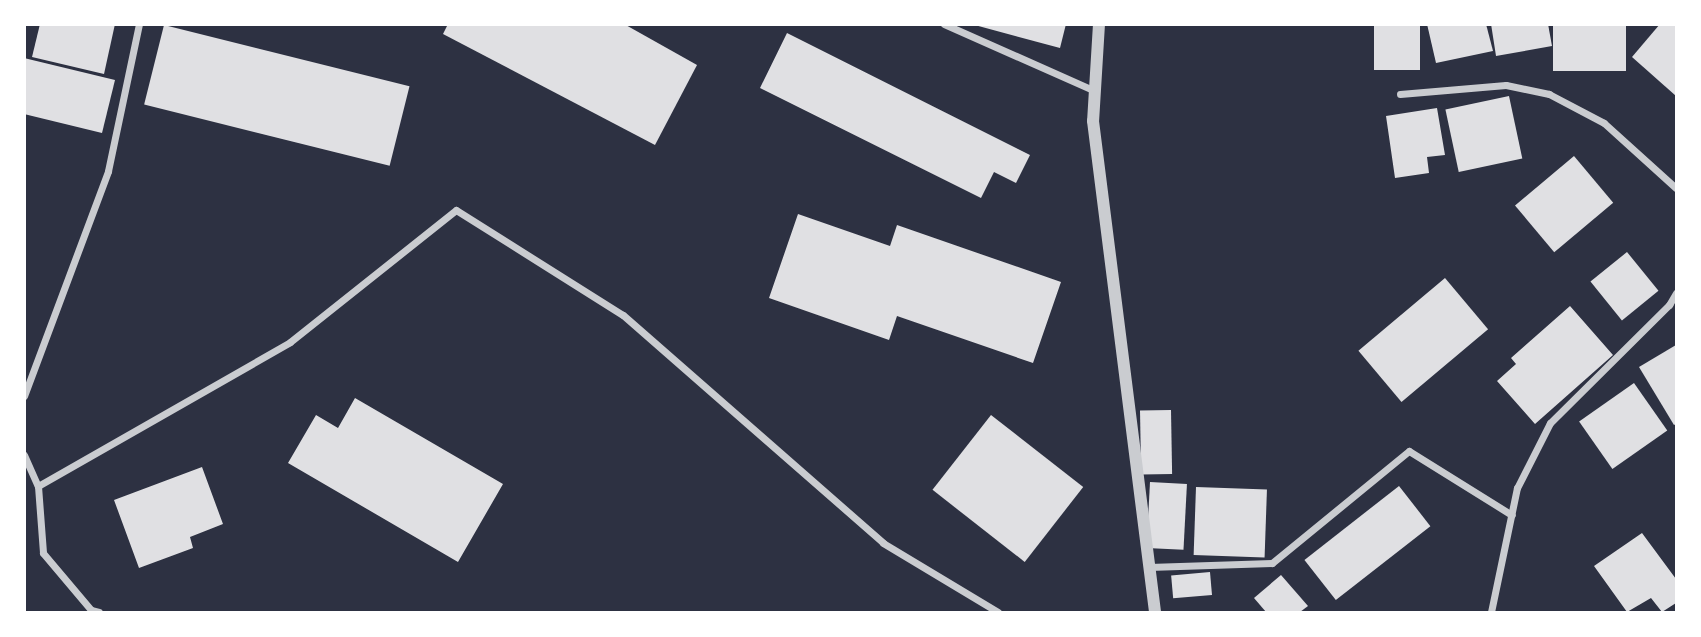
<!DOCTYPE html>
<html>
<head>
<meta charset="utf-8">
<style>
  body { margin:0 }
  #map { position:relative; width:1701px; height:637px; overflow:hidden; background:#2d3142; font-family:Georgia,serif }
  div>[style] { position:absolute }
  .building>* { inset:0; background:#e0e0e3; transform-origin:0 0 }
  .minor>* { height:7px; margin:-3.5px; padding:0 3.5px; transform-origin:3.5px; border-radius:3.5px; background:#caccd0 }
  .tertiary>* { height:12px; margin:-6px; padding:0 6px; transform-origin:6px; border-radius:6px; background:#caccd0 }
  span { translate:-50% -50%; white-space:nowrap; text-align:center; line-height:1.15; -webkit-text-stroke:7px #fff; paint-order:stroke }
  .frame { position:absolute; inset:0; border:26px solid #fff; pointer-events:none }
</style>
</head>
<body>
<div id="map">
  <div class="building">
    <i style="clip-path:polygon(40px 24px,115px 24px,104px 74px,32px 57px)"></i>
    <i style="clip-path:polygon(448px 24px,624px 24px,697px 65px,655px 145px,443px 34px)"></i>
    <i style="clip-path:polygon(971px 24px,1066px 24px,1060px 48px)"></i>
    <i style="left:1374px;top:24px;width:46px;height:46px"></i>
    <i style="clip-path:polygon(1427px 24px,1486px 24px,1493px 51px,1436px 63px)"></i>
    <i style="clip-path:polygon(1491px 24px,1548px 24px,1552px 46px,1496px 56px)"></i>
    <i style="left:1553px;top:24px;width:73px;height:47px"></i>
    <i style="clip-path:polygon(1660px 24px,1676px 24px,1676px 96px,1632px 57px)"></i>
    <i style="left:164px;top:25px;width:253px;height:82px;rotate:14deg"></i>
    <i style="clip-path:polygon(787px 33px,1030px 155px,1016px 183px,994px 172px,981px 198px,760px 88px)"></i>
    <i style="clip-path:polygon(24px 58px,115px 80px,102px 133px,24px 114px)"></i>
    <i style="left:1509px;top:96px;width:64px;height:65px;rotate:78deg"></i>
    <i style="clip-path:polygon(1437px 108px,1445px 155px,1427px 157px,1429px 173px,1395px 178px,1386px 116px)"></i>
    <i style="left:1574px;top:156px;width:61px;height:77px;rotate:50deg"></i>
    <i style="clip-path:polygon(798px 214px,890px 246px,897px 225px,1061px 282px,1033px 363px,897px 316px,889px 340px,769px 298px)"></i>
    <i style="left:1627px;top:252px;width:50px;height:47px;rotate:51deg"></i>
    <i style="left:1445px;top:278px;width:67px;height:113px;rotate:50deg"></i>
    <i style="clip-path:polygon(1570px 306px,1613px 355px,1535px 424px,1497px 381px,1516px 364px,1511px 358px)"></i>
    <i style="clip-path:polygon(1676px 345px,1676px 424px,1674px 425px,1639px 367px)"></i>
    <i style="left:1634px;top:383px;width:58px;height:67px;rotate:55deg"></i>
    <i style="clip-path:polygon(355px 398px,503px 484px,458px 562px,288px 463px,316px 415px,338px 428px)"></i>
    <i style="left:1171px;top:410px;width:64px;height:31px;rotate:89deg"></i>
    <i style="left:991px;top:415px;width:117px;height:95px;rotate:38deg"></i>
    <i style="clip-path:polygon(202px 467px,223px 524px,190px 537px,193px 548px,139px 568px,114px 500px)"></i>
    <i style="left:1150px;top:482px;width:37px;height:66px;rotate:3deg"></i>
    <i style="left:1399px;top:486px;width:51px;height:120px;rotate:52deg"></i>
    <i style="left:1196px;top:487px;width:71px;height:68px;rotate:2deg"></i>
    <i style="clip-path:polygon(1642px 533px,1676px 579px,1676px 603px,1662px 612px,1651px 598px,1627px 612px,1594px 566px)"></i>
    <i style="left:1210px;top:572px;width:23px;height:39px;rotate:85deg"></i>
    <i style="clip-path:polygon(1281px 575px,1308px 606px,1300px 612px,1266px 612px,1254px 598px)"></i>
  </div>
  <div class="minor">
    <i style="left:944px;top:24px;width:165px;rotate:23.9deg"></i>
    <i style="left:1400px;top:94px;width:106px;rotate:-4.9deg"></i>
    <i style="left:1506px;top:85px;width:44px;rotate:11.8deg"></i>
    <i style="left:1549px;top:94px;width:62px;rotate:27.8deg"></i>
    <i style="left:1604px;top:123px;width:97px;rotate:42.1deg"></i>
    <i style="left:24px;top:396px;width:240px;rotate:-69.5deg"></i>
    <i style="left:108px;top:171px;width:150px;rotate:-78.1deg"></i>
    <i style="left:24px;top:455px;width:34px;rotate:66deg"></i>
    <i style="left:38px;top:486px;width:67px;rotate:85.7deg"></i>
    <i style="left:43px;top:553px;width:75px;rotate:49.9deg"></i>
    <i style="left:91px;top:610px;width:8px;rotate:14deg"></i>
    <i style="left:38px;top:486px;width:290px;rotate:-29.7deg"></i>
    <i style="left:290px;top:342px;width:212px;rotate:-38.5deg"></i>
    <i style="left:456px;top:210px;width:197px;rotate:32.2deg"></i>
    <i style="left:623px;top:315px;width:346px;rotate:41.2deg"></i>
    <i style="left:883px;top:543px;width:134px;rotate:31deg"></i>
    <i style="left:1149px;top:567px;width:123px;rotate:-1.9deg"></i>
    <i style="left:1272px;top:563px;width:177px;rotate:-39.3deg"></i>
    <i style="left:1409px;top:451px;width:121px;rotate:31.9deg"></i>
    <i style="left:1491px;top:612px;width:127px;rotate:-78.2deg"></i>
    <i style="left:1517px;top:488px;width:73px;rotate:-63.1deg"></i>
    <i style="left:1550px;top:423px;width:168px;rotate:-44.8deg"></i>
    <i style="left:1669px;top:305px;width:14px;rotate:-60deg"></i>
  </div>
  <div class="tertiary">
    <i style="left:1099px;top:24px;width:97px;rotate:93.5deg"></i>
    <i style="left:1093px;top:121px;width:495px;rotate:82.8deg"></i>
  </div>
  <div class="frame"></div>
</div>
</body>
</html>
